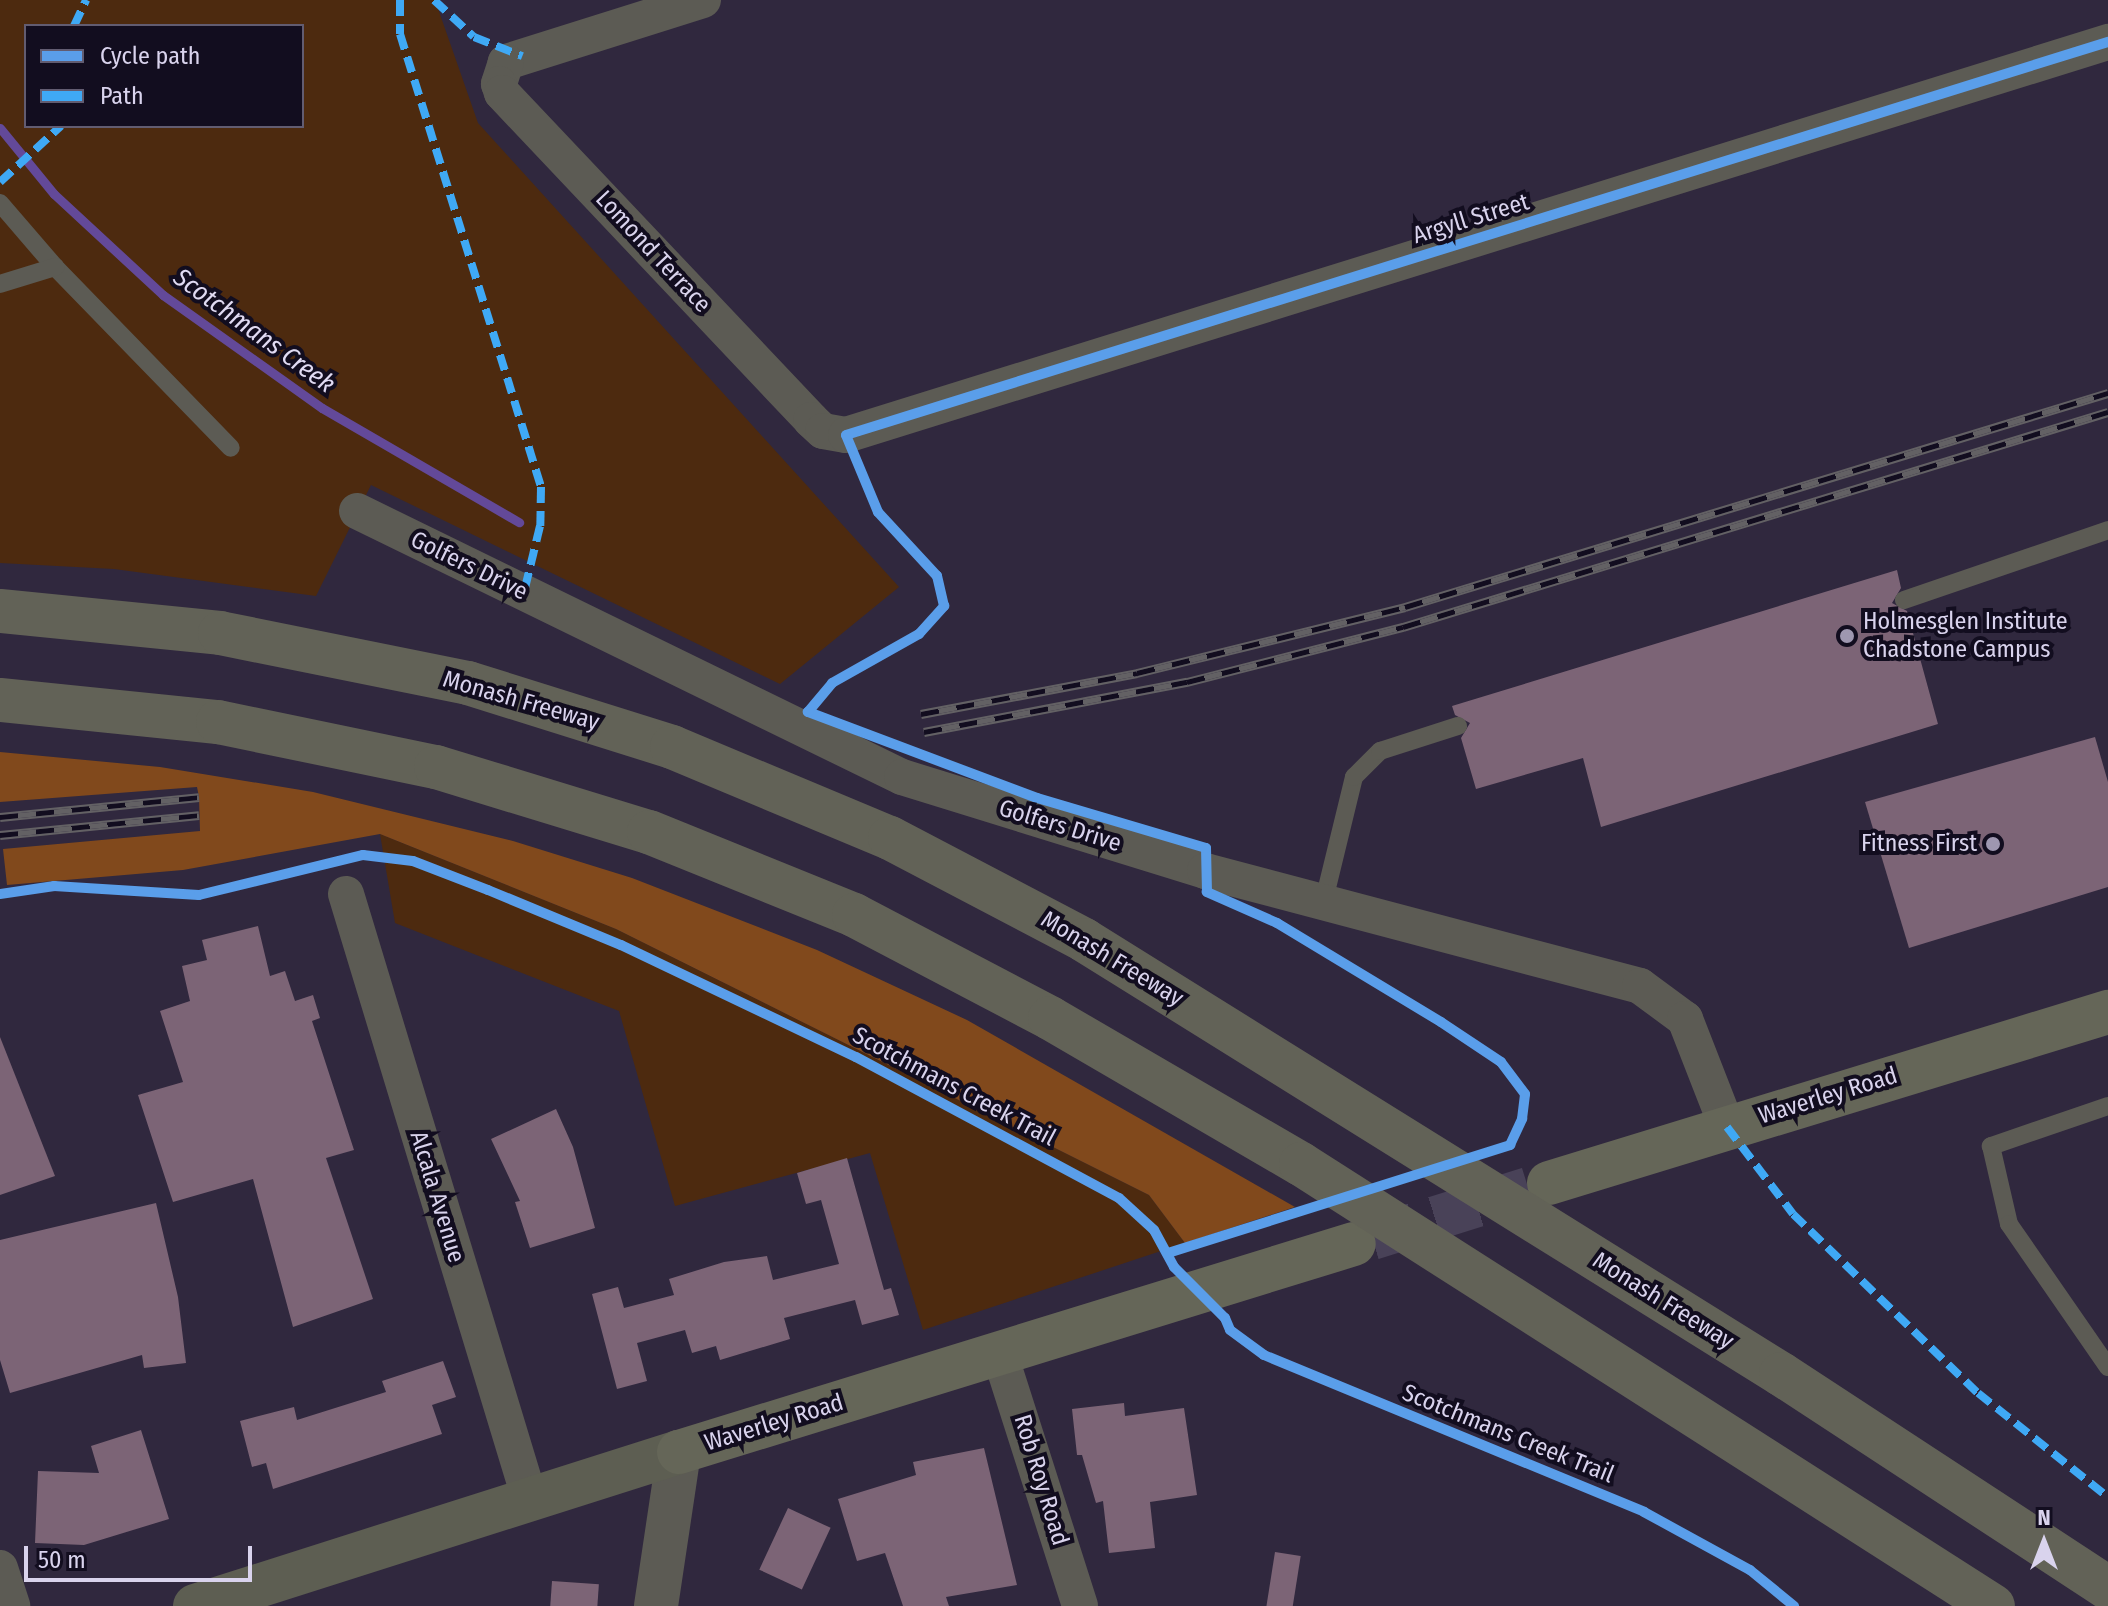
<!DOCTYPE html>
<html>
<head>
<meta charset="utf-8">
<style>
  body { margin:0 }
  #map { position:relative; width:2108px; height:1606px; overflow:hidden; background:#30283e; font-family:"Fira Sans Condensed",sans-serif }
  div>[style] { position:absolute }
  .green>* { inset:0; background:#4d2a0f }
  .forest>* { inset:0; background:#81491c }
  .stream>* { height:9px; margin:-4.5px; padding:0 4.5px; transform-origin:4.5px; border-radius:4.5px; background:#634999 }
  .building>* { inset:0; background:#7c6476; transform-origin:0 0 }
  .primary-tunnel>* { height:44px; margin-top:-22px; transform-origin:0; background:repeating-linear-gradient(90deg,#494258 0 44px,transparent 0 66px) }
  .service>* { height:18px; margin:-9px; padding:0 9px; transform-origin:9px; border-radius:9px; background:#5c5b54 }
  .minor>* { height:36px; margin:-18px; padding:0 18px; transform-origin:18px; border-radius:18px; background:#5c5b54 }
  .tertiary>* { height:44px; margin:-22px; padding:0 22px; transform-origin:22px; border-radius:22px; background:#5c5b54 }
  .secondary>* { height:44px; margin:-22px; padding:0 22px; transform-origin:22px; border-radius:22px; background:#5d5e52 }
  .primary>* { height:44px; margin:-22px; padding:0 22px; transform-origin:22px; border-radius:22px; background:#656658 }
  .motorway>* { height:44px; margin:-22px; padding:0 22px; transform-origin:22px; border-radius:22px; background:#626257 }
  .rail>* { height:9px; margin-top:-4.5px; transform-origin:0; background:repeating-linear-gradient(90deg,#120d1f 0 18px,#636164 0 36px); box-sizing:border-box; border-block:2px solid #636164 }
  .quiet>* { height:8px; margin-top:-4px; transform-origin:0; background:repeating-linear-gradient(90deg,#3fa9f5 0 16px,transparent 0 24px) }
  .cycleway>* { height:10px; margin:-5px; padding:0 5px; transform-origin:5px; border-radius:5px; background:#5a9eea }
  .dots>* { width:22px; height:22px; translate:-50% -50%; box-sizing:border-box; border:4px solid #120d1f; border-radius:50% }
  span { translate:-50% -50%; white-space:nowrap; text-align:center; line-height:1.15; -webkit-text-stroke:8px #120d1f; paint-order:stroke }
  .street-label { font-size:24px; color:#d9d3ed }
  .poi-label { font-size:24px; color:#d9d3ed }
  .left { translate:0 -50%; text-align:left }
  .right { translate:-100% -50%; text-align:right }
  .water-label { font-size:26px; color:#e1dbf3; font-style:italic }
  .legend { position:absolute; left:24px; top:24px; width:280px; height:104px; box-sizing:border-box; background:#120d1f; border:2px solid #625c71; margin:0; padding:10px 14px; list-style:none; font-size:24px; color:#d9d3ed }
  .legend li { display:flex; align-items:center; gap:16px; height:40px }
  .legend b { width:40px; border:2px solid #625c71 }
  .north { position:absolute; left:2004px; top:1502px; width:80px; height:80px; -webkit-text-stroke:6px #120d1f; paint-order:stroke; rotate:0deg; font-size:22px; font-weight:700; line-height:32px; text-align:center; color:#d9d3ed }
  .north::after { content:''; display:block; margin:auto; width:28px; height:36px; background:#d9d3ed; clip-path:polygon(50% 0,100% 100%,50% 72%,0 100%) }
  .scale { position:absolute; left:24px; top:1546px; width:228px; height:36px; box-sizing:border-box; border:4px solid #d9d3ed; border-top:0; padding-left:10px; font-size:24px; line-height:28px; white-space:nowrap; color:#d9d3ed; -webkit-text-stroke:6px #120d1f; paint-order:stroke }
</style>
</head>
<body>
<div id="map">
  <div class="green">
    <i style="clip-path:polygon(evenodd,0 0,435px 0,478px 123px,899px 587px,780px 684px,371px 485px,316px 596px,114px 569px,0 563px,0 0,26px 26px,302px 26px,302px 126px,26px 126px,26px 26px)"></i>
    <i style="clip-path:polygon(380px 834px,616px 929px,1149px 1195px,1185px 1243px,923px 1330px,870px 1153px,675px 1206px,619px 1011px,395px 923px)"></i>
  </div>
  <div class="forest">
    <i style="clip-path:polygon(0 752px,160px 767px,313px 792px,513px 841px,632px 878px,817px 950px,967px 1020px,1295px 1207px,1185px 1243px,1149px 1195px,616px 929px,380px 834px,183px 870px,7px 885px,3px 849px,200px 831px,199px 797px,197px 787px,0 802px)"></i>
  </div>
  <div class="stream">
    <i style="left:0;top:128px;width:85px;rotate:50.7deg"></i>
    <i style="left:54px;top:194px;width:149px;rotate:42.8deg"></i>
    <i style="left:163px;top:295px;width:195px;rotate:35.4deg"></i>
    <i style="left:322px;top:408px;width:228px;rotate:30.1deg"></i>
  </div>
  <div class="building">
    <i style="clip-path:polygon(1897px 570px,1901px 588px,1892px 603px,1907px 611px,1938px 724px,1601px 827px,1583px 758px,1476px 789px,1461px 738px,1470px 723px,1455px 715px,1452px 706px)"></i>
    <i style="clip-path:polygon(2095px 737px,2108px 782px,2108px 887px,1909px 948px,1865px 802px)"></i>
    <i style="clip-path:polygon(258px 926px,270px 976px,285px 971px,295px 1001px,313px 995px,320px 1018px,312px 1021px,354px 1150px,326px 1158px,373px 1299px,293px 1327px,253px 1179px,173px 1202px,138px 1095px,183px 1082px,160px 1011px,190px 1001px,182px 966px,207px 960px,202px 940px)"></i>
    <i style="clip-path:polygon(0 1037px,55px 1176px,0 1195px)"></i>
    <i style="clip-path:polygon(556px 1109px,573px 1147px,595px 1228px,530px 1248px,515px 1202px,520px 1201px,491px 1139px)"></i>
    <i style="clip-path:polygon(847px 1158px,884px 1290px,891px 1288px,899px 1315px,862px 1325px,855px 1300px,784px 1318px,790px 1339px,720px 1360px,716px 1346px,692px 1353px,685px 1330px,637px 1343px,647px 1381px,617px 1389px,592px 1294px,618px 1287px,624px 1308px,674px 1295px,669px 1279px,724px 1262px,767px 1256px,773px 1280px,839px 1264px,821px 1200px,806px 1204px,797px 1173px)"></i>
    <i style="clip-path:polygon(156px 1203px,178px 1297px,186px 1363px,144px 1368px,142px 1355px,10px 1393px,0 1360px,0 1240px)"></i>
    <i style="clip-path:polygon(443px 1361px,456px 1397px,432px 1405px,442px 1434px,273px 1489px,266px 1463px,252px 1467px,240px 1421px,294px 1407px,297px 1420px,386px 1392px,382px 1381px)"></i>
    <i style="clip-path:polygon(1124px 1403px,1125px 1416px,1184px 1408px,1197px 1495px,1150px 1502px,1155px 1548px,1109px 1553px,1103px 1501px,1096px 1503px,1082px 1455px,1077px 1455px,1072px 1409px)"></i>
    <i style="clip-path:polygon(141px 1430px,169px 1519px,84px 1545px,35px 1543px,38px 1471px,99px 1473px,91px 1446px)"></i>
    <i style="clip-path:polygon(984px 1448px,1017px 1585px,946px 1597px,949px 1606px,903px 1606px,885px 1553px,857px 1561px,838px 1499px,916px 1475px,913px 1462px)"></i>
    <i style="left:788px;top:1508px;width:47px;height:68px;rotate:25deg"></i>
    <i style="left:1275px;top:1552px;width:26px;height:55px;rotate:9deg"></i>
    <i style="left:552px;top:1581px;width:47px;height:25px;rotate:4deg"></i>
  </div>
  <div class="primary-tunnel">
    <i style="left:1372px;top:1238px;width:164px;rotate:-17.4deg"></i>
  </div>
  <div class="service">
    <i style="left:0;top:203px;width:84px;rotate:49.3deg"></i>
    <i style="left:55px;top:267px;width:252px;rotate:45.8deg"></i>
    <i style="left:0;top:284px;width:58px;rotate:-17.2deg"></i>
    <i style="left:1904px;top:600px;width:216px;rotate:-18.9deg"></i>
    <i style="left:1324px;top:900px;width:127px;rotate:-76.3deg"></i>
    <i style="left:1354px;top:777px;width:37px;rotate:-45deg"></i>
    <i style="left:1380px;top:751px;width:82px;rotate:-17.8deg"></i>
    <i style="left:2108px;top:1106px;width:124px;rotate:161.1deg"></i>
    <i style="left:1991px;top:1146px;width:80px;rotate:77deg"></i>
    <i style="left:2009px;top:1224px;width:174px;rotate:55.3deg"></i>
  </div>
  <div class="minor">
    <i style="left:703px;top:0;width:207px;rotate:162.5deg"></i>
    <i style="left:506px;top:62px;width:23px;rotate:108deg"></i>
    <i style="left:499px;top:84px;width:9px;rotate:72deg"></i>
    <i style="left:502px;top:93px;width:450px;rotate:46.6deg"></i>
    <i style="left:811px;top:420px;width:16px;rotate:43deg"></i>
    <i style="left:823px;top:431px;width:23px;rotate:10deg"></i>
    <i style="left:846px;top:435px;width:1322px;rotate:-17.3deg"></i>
    <i style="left:357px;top:511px;width:606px;rotate:26.02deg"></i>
    <i style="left:902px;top:777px;width:317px;rotate:17.2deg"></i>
    <i style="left:1205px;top:871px;width:450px;rotate:14.8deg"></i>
    <i style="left:1640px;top:986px;width:56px;rotate:36.3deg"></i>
    <i style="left:1685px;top:1019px;width:116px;rotate:68.7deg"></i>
    <i style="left:346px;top:894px;width:633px;rotate:73.11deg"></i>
    <i style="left:1000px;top:1355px;width:263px;rotate:72.3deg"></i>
    <i style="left:0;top:1568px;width:40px;rotate:72deg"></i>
  </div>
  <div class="tertiary">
    <i style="left:656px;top:1606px;width:156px;rotate:-81.5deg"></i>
  </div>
  <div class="secondary">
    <i style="left:195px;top:1606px;width:508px;rotate:-17.65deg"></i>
  </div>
  <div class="primary">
    <i style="left:1549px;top:1183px;width:585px;rotate:-17.01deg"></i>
    <i style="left:679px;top:1452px;width:706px;rotate:-17.13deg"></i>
  </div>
  <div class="motorway">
    <i style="left:0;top:611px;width:221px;rotate:5.7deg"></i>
    <i style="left:220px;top:633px;width:253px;rotate:11.4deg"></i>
    <i style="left:468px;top:683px;width:214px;rotate:17.4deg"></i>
    <i style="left:672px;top:747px;width:236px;rotate:22.7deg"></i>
    <i style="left:890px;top:838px;width:219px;rotate:27.7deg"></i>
    <i style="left:1084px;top:940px;width:821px;rotate:31.91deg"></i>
    <i style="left:1781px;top:1374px;width:391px;rotate:33.2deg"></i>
    <i style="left:0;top:700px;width:219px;rotate:5.8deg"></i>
    <i style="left:218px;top:722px;width:223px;rotate:11.7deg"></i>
    <i style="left:436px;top:767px;width:223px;rotate:17deg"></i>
    <i style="left:649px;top:832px;width:221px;rotate:22deg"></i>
    <i style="left:854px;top:915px;width:221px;rotate:27.7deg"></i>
    <i style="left:1050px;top:1018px;width:290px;rotate:30.2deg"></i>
    <i style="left:1301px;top:1164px;width:821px;rotate:32.57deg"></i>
  </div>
  <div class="rail">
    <i style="left:921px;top:714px;width:220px;rotate:-10.7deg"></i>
    <i style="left:1137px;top:673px;width:276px;rotate:-13.8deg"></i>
    <i style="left:1405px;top:607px;width:735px;rotate:-16.93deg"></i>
    <i style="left:924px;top:732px;width:268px;rotate:-10.8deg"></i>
    <i style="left:1187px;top:682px;width:223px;rotate:-14.3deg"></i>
    <i style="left:1403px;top:627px;width:737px;rotate:-16.96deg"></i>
    <i style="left:0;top:817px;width:200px;rotate:-5.7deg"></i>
    <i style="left:0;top:835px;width:200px;rotate:-5.7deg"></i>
  </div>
  <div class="quiet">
    <i style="left:400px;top:0;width:34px;rotate:90deg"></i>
    <i style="left:400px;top:34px;width:474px;rotate:72.7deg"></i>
    <i style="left:541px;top:487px;width:39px;rotate:91deg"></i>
    <i style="left:540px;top:526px;width:68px;rotate:103.6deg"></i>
    <i style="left:434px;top:0;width:54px;rotate:42.8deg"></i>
    <i style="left:474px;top:37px;width:52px;rotate:21.6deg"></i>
    <i style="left:74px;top:26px;width:29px;rotate:-65deg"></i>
    <i style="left:0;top:182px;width:83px;rotate:-42.6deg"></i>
    <i style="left:1727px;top:1127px;width:109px;rotate:52.8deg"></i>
    <i style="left:1793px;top:1214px;width:257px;rotate:44.1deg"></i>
    <i style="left:1978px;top:1393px;width:166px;rotate:38.7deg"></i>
  </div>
  <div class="cycleway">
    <i style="left:0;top:894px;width:55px;rotate:-8.4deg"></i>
    <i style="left:54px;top:886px;width:145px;rotate:3.6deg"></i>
    <i style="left:199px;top:895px;width:169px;rotate:-13.7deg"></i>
    <i style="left:363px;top:855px;width:50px;rotate:6.8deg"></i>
    <i style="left:413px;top:861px;width:80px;rotate:21.1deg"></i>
    <i style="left:488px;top:890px;width:144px;rotate:22.5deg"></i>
    <i style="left:621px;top:945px;width:260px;rotate:25.5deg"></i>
    <i style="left:856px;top:1057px;width:298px;rotate:28.2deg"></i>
    <i style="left:1119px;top:1198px;width:47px;rotate:42.4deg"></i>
    <i style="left:1154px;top:1230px;width:42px;rotate:61.6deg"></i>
    <i style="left:1174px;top:1267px;width:72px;rotate:45deg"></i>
    <i style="left:1225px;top:1318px;width:13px;rotate:67deg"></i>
    <i style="left:1230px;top:1330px;width:42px;rotate:36.3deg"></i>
    <i style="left:1264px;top:1355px;width:411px;rotate:22.4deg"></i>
    <i style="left:1644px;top:1512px;width:121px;rotate:28.7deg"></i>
    <i style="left:1750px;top:1570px;width:57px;rotate:39.3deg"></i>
    <i style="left:1168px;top:1253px;width:359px;rotate:-17.5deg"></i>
    <i style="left:1510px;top:1145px;width:29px;rotate:-65deg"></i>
    <i style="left:1522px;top:1119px;width:25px;rotate:-83deg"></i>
    <i style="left:1525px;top:1094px;width:40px;rotate:-127deg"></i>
    <i style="left:1501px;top:1062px;width:72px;rotate:-146.3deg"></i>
    <i style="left:1441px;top:1022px;width:192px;rotate:-148.9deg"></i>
    <i style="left:1277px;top:923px;width:77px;rotate:-156.1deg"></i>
    <i style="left:1207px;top:892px;width:44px;rotate:-91.3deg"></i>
    <i style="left:1206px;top:848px;width:176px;rotate:-163.5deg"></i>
    <i style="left:1037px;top:798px;width:245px;rotate:-159.4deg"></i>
    <i style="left:808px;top:712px;width:38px;rotate:-50deg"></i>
    <i style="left:832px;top:683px;width:100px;rotate:-29.4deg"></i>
    <i style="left:919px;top:634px;width:38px;rotate:-48deg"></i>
    <i style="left:944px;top:606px;width:31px;rotate:-103deg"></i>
    <i style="left:937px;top:576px;width:87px;rotate:-132.7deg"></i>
    <i style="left:878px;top:512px;width:83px;rotate:-112.6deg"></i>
    <i style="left:846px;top:435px;width:1322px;rotate:-17.3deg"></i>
  </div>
  <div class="dots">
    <i style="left:1847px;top:636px;background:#9e97b0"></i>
    <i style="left:1993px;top:844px;background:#9e97b0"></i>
  </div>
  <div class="street-label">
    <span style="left:1471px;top:219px;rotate:-17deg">Argyll Street</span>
    <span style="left:653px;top:252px;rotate:47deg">Lomond Terrace</span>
    <span style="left:469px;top:566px;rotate:26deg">Golfers Drive</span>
    <span style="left:521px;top:701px;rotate:16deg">Monash Freeway</span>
    <span style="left:1060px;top:826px;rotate:17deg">Golfers Drive</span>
    <span style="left:1112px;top:959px;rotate:31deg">Monash Freeway</span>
    <span style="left:954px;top:1087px;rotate:28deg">Scotchmans Creek Trail</span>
    <span style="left:1828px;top:1096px;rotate:-17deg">Waverley Road</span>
    <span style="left:437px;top:1197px;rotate:73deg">Alcala Avenue</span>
    <span style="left:1663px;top:1301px;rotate:32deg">Monash Freeway</span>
    <span style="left:774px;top:1423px;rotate:-17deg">Waverley Road</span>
    <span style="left:1508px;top:1434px;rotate:22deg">Scotchmans Creek Trail</span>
    <span style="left:1041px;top:1480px;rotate:73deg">Rob Roy Road</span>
  </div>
  <div class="poi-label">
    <span class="left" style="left:1863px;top:636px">Holmesglen Institute<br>Chadstone Campus</span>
    <span class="right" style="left:1977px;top:844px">Fitness First</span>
  </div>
  <div class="water-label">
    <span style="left:254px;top:331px;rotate:36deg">Scotchmans Creek</span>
  </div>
  <ul class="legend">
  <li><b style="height:10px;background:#5a9eea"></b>Cycle path</li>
  <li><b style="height:10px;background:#3fa9f5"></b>Path</li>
  </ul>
  <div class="north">N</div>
  <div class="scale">50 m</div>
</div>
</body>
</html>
